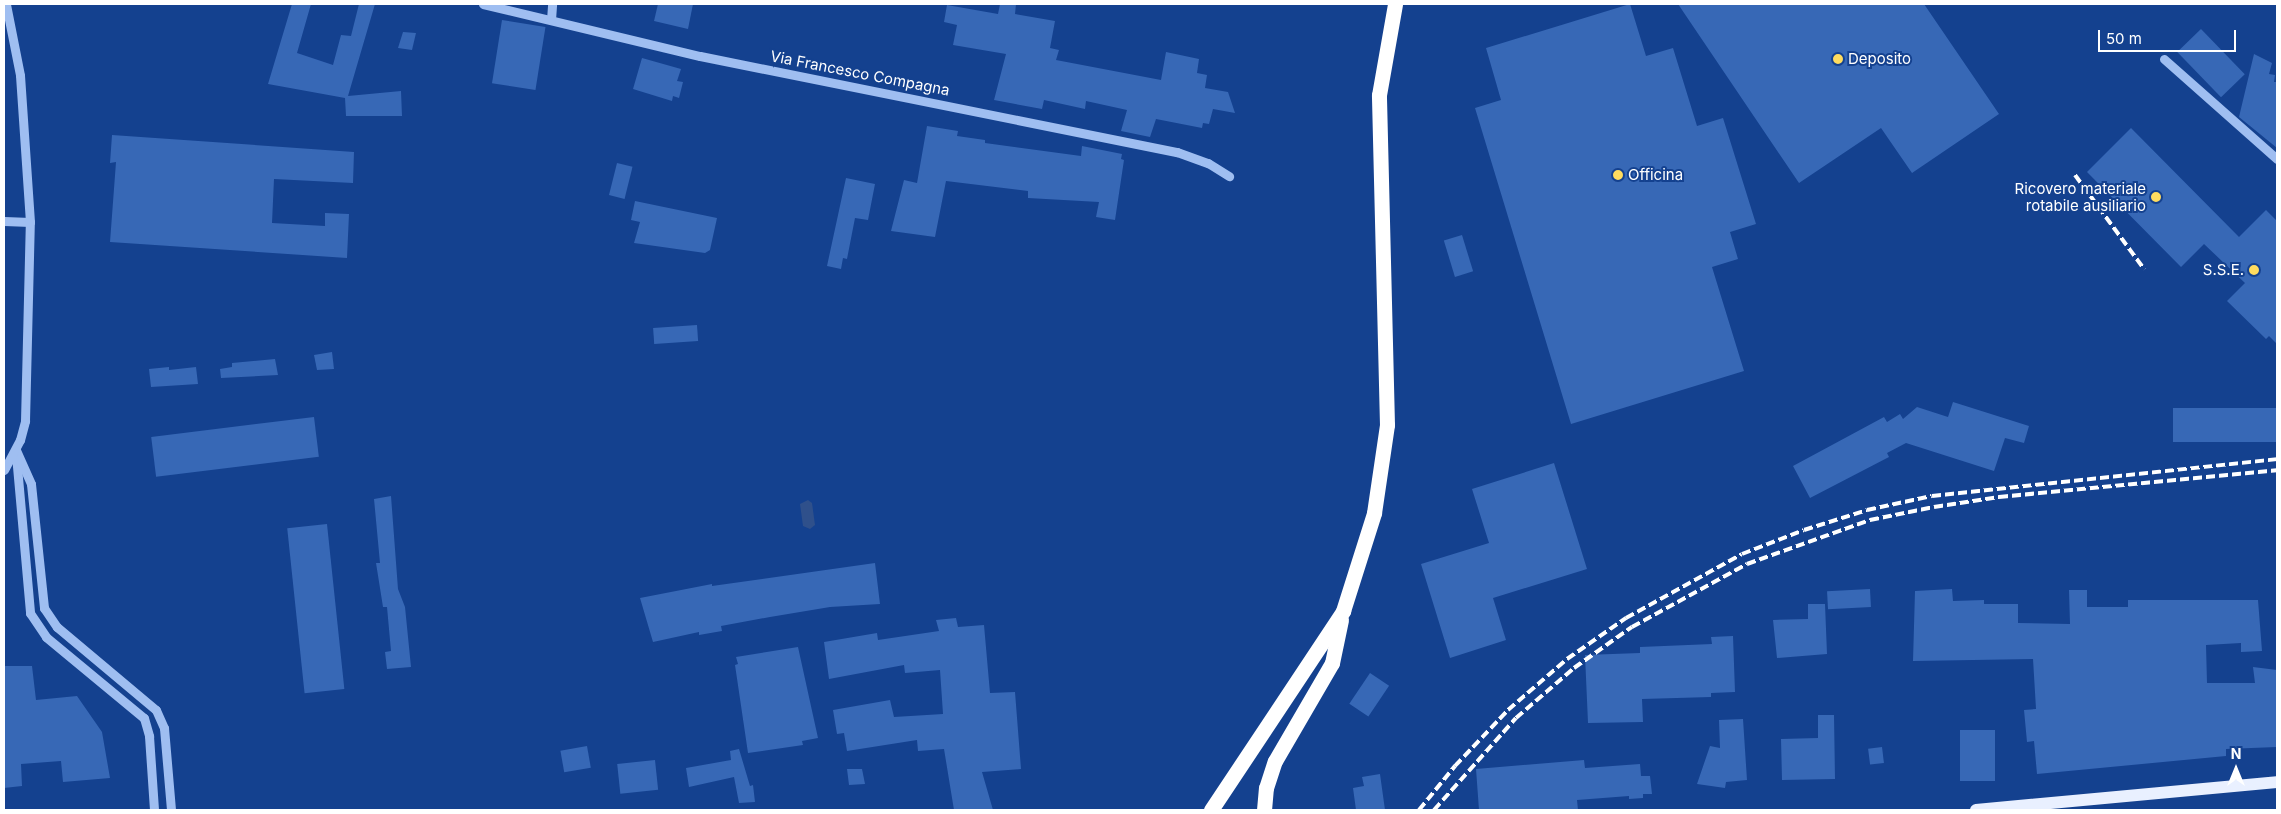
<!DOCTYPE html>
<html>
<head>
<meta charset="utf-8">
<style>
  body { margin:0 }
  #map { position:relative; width:2281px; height:814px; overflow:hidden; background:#14418f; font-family:Inter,sans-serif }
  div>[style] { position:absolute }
  .water>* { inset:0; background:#2f508b }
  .building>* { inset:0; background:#3768b6; transform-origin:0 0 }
  .minor>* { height:9px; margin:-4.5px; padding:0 4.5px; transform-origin:4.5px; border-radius:4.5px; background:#9fbef1 }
  .major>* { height:12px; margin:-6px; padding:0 6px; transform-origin:6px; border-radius:6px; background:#e9f0ff }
  .highway>* { height:15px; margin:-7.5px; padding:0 7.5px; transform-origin:7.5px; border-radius:7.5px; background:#fff }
  .rail>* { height:4px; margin-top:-2px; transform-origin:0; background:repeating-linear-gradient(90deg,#fff 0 9px,transparent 0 13px) }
  .dots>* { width:14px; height:14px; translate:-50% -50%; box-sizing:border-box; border:2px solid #14418f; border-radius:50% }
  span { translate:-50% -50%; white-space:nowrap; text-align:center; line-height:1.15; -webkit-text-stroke:4px #14418f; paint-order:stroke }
  .poi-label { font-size:15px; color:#fff }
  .left { translate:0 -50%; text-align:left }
  .right { translate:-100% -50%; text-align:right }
  .street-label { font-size:15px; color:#fff }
  .frame { position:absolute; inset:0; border:5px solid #fff; pointer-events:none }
  .north { position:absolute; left:2211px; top:744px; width:50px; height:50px; -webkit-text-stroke:4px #14418f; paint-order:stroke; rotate:0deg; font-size:14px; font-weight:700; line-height:20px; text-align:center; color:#fff }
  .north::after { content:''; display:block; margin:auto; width:18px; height:22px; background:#fff; clip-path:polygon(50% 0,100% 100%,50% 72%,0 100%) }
  .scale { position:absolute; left:2098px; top:30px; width:138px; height:22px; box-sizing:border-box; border:2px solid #fff; border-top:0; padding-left:6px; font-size:15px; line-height:18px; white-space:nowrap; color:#fff; -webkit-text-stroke:4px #14418f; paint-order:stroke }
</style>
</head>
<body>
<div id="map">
  <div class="water">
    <i style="clip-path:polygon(808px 500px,812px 503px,815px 525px,810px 529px,803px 526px,800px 504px)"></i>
  </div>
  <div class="building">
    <i style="clip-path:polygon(292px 4px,311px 4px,297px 53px,333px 65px,341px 35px,351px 36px,359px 4px,375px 4px,348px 96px,401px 91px,402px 116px,346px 116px,345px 98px,268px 84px)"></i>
    <i style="clip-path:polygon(658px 4px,693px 4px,688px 29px,654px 21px)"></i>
    <i style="clip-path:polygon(1000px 4px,1016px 4px,1015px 14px,1055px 21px,1050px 48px,1059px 50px,1056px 60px,1161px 80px,1166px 52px,1199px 59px,1197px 73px,1207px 75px,1205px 88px,1228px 92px,1235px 113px,1213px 109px,1209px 124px,1203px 123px,1202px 128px,1156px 119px,1150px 137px,1121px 131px,1127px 110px,1086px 101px,1085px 109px,1044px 100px,1042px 109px,994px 100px,1006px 54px,953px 45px,957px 25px,944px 22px,947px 5px,998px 14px)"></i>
    <i style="clip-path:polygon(1630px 4px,1646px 56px,1673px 48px,1697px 126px,1723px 118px,1756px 224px,1730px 232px,1738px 259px,1712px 267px,1744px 371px,1571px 424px,1475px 108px,1501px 100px,1486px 48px)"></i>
    <i style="clip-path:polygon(1678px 4px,1924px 4px,1999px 114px,1912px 173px,1881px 128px,1799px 183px)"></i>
    <i style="left:502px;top:20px;width:44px;height:64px;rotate:9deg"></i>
    <i style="left:2201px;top:29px;width:63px;height:33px;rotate:46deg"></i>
    <i style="clip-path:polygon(403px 32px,416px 33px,412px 50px,398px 48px)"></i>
    <i style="clip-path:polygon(2254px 54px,2272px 63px,2269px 74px,2275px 75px,2274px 82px,2277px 82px,2277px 148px,2239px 117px)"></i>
    <i style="clip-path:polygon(642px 58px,681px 69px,677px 81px,683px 82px,679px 98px,673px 96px,672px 101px,633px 89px)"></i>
    <i style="clip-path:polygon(927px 126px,958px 131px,957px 136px,985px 140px,985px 143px,1081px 156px,1082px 146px,1122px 154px,1121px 159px,1124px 160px,1115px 220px,1096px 217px,1099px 202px,1028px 198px,1028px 191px,946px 181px,935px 237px,891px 231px,904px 180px,917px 183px)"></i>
    <i style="clip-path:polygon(2131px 128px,2239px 237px,2266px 210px,2277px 221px,2277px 344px,2269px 336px,2266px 339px,2227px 301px,2245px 283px,2204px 244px,2181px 267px,2087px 172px)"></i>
    <i style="clip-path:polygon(112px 135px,354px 152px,353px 183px,274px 179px,272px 223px,325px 226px,325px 213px,349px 214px,347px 258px,110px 242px,116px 162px,110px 163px)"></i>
    <i style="left:617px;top:163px;width:16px;height:33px;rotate:14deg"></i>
    <i style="clip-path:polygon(846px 178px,875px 184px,868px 220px,855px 218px,847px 259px,843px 258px,841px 269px,827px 266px)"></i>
    <i style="clip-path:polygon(635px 201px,717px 218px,710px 250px,705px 253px,634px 243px,640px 222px,631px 220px)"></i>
    <i style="left:1462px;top:235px;width:38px;height:19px;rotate:73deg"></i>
    <i style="left:697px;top:325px;width:16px;height:44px;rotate:86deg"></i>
    <i style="clip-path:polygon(332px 352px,334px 369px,317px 370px,314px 355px)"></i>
    <i style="clip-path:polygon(275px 359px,278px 375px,221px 378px,220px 369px,232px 367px,232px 363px)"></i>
    <i style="clip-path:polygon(169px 367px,169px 370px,196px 367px,198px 384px,151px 387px,149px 369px)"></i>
    <i style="clip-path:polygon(1953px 402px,2029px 426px,2024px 443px,2005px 438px,1994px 471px,1906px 443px,1887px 453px,1889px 457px,1810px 498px,1793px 466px,1884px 417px,1887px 422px,1900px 414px,1903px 419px,1917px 407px,1948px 417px)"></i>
    <i style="left:2277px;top:408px;width:34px;height:104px;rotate:90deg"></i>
    <i style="left:314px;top:417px;width:40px;height:164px;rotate:83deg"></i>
    <i style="clip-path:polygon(1554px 463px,1587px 569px,1493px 598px,1506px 640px,1450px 658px,1421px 564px,1489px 543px,1472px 489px)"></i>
    <i style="clip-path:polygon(391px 496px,398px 589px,405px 607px,411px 667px,387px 669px,385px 652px,391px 651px,387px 607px,383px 607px,376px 563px,380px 563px,374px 499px)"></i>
    <i style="left:327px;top:524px;width:166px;height:40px;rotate:84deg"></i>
    <i style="clip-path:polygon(875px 563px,880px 604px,830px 607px,770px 617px,721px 626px,722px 631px,699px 635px,699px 632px,653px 642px,640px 598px,712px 584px,712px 586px)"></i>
    <i style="left:1870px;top:589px;width:18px;height:43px;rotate:87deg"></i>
    <i style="clip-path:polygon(1952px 589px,1953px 601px,1984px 600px,1984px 604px,2018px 604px,2018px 623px,2070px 624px,2069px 590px,2087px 590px,2087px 607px,2128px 607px,2128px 600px,2258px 600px,2262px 651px,2241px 652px,2241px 643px,2206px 645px,2207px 683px,2255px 683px,2253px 667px,2277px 670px,2277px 747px,2226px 749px,2226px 756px,2037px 774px,2034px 741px,2027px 742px,2024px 710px,2036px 709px,2033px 659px,1913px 661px,1915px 591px)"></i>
    <i style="clip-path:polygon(1808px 604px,1825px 604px,1827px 654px,1777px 658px,1773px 620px,1808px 619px)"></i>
    <i style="clip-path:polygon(956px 618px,958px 627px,984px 625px,990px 693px,1015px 692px,1021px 769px,982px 772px,993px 810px,954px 810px,944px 749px,918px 751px,917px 740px,847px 751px,844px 733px,837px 734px,833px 710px,890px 700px,894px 717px,943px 714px,940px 670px,905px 673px,904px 665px,829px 679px,824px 642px,877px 633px,878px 640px,939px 631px,936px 620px)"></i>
    <i style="clip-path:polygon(1733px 636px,1735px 692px,1711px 693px,1711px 697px,1642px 699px,1643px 722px,1588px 723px,1585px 655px,1640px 653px,1640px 647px,1712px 644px,1711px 637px)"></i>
    <i style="clip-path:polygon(798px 647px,818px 738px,802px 741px,803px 745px,748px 753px,735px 665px,738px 664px,736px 657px)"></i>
    <i style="clip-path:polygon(4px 666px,32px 666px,36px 700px,77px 696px,102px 732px,110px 778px,63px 782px,61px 761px,21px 764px,22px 786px,4px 788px)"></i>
    <i style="left:1370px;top:673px;width:23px;height:37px;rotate:34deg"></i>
    <i style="clip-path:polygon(1818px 715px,1834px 715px,1835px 779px,1782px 780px,1781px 739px,1818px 738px)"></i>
    <i style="clip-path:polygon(1743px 719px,1747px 780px,1726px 782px,1725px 788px,1697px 784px,1710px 746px,1720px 748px,1719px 720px)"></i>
    <i style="left:1960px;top:730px;width:35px;height:51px"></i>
    <i style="left:587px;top:746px;width:22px;height:27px;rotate:80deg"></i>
    <i style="left:1882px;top:747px;width:16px;height:14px;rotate:83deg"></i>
    <i style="clip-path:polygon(739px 749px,750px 786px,753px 785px,755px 802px,739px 803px,734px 777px,689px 787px,686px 768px,731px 760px,730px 751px)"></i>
    <i style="left:655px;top:760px;width:30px;height:38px;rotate:84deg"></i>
    <i style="clip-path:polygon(1584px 760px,1585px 768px,1640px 764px,1641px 776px,1650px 776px,1652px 794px,1643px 794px,1643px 798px,1629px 799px,1629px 796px,1577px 800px,1578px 810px,1479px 810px,1476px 769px)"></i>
    <i style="clip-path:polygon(847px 769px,862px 769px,865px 784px,849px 785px)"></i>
    <i style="clip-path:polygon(1380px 774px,1385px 810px,1356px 810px,1353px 788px,1364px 786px,1362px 777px)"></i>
  </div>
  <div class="minor">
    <i style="left:483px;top:4px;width:223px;rotate:13.5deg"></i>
    <i style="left:700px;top:56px;width:487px;rotate:11.4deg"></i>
    <i style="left:1177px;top:152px;width:33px;rotate:20deg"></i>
    <i style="left:1208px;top:163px;width:25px;rotate:32deg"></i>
    <i style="left:551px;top:20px;width:16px;rotate:-86deg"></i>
    <i style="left:2164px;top:59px;width:151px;rotate:41.5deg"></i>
    <i style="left:4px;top:221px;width:26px;rotate:2deg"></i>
    <i style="left:16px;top:450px;width:37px;rotate:66deg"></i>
    <i style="left:31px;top:484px;width:125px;rotate:84deg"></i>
    <i style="left:44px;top:608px;width:23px;rotate:56deg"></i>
    <i style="left:57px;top:627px;width:129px;rotate:40deg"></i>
    <i style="left:156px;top:710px;width:20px;rotate:66deg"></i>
    <i style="left:164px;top:728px;width:82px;rotate:85.1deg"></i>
    <i style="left:16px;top:455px;width:159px;rotate:84.9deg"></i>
    <i style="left:30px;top:613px;width:29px;rotate:56deg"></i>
    <i style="left:46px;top:637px;width:127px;rotate:39.6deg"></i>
    <i style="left:144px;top:718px;width:19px;rotate:74deg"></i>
    <i style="left:149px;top:736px;width:74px;rotate:86.1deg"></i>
    <i style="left:4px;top:470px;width:34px;rotate:-62deg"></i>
    <i style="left:20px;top:440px;width:20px;rotate:-75deg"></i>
    <i style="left:25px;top:421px;width:199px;rotate:-88.6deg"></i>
    <i style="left:30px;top:222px;width:147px;rotate:-93.9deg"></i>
    <i style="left:20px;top:75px;width:72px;rotate:-101.2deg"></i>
  </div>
  <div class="major">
    <i style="left:1976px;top:810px;width:302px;rotate:-5.3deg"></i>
  </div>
  <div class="highway">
    <i style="left:1211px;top:810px;width:239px;rotate:-56.4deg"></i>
    <i style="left:1343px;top:611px;width:103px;rotate:-72.4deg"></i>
    <i style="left:1374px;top:513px;width:89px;rotate:-81.6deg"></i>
    <i style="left:1387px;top:425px;width:330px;rotate:-91.4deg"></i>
    <i style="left:1379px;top:95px;width:92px;rotate:-80deg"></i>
    <i style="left:1264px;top:810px;width:22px;rotate:-85deg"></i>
    <i style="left:1266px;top:788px;width:28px;rotate:-72deg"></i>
    <i style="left:1275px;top:761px;width:113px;rotate:-59.8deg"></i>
    <i style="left:1332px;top:663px;width:44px;rotate:-78.2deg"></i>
  </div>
  <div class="rail">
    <i style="left:2075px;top:175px;width:117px;rotate:53.7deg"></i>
    <i style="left:1419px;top:810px;width:57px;rotate:-50.7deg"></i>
    <i style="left:1455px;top:766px;width:77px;rotate:-46.6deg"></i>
    <i style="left:1508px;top:710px;width:78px;rotate:-40.8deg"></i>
    <i style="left:1567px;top:659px;width:72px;rotate:-34.8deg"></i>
    <i style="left:1626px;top:618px;width:132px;rotate:-28.9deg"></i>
    <i style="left:1742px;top:554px;width:66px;rotate:-21.2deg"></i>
    <i style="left:1804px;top:530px;width:66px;rotate:-17.6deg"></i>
    <i style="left:1867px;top:510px;width:66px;rotate:-12.2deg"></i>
    <i style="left:1932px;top:496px;width:347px;rotate:-6.1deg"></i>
    <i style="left:1434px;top:810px;width:123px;rotate:-48.3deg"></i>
    <i style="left:1516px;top:718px;width:77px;rotate:-40.8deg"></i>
    <i style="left:1574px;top:668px;width:71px;rotate:-35.3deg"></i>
    <i style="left:1632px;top:627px;width:131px;rotate:-28.7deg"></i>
    <i style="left:1747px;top:564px;width:131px;rotate:-19.7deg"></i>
    <i style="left:1870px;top:520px;width:65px;rotate:-11.5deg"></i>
    <i style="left:1934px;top:507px;width:66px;rotate:-8.7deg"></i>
    <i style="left:1999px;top:497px;width:279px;rotate:-5.5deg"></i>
  </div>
  <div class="dots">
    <i style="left:1838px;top:59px;background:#ffdc5f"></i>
    <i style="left:1618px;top:175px;background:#ffdc5f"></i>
    <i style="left:2156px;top:197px;background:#ffdc5f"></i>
    <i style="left:2254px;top:270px;background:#ffdc5f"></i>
  </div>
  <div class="poi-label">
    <span class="left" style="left:1848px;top:59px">Deposito</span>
    <span class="left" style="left:1628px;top:175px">Officina</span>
    <span class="right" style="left:2146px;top:197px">Ricovero materiale<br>rotabile ausiliario</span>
    <span class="right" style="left:2244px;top:270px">S.S.E.</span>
  </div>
  <div class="street-label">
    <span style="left:860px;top:73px;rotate:11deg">Via Francesco Compagna</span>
  </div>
  <div class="frame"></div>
  <div class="north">N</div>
  <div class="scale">50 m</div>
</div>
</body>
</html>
